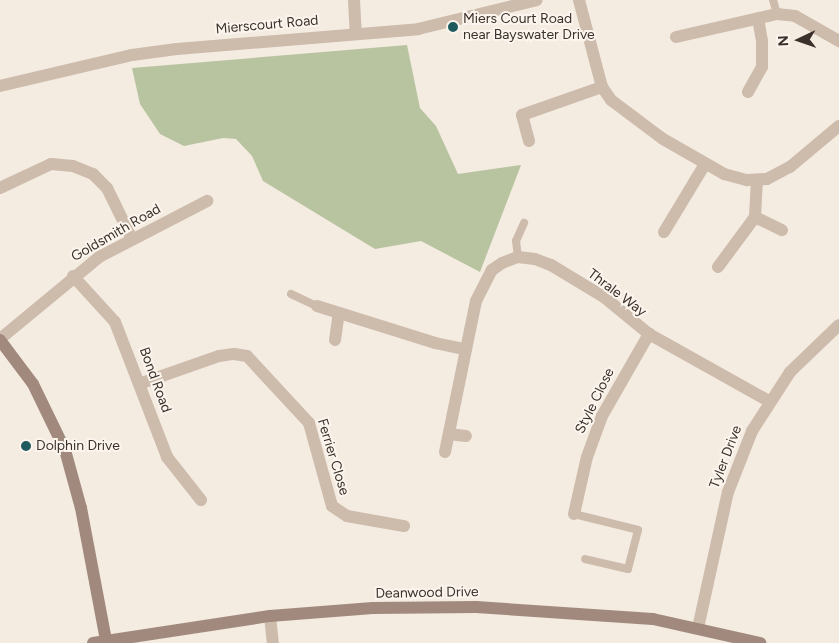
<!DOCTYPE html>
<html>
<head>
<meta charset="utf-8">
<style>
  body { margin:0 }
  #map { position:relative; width:839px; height:643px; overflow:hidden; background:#f4ebe1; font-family:Figtree,sans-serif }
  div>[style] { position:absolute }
  .green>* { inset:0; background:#b8c4a0 }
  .lane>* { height:8px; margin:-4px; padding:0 4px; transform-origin:4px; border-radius:4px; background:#cdbbac }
  .street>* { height:12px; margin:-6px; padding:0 6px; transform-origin:6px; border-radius:6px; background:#cdbbac }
  .secondary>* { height:12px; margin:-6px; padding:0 6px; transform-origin:6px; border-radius:6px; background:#a18a7d }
  .dots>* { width:14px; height:14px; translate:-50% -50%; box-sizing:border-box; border:2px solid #fbf5ee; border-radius:50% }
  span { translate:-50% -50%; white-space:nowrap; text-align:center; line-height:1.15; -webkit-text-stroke:4px #fbf5ee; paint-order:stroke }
  .poi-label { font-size:14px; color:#3b302b }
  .left { translate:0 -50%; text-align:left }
  .street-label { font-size:14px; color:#3b302b }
  .north { position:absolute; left:774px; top:15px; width:50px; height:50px; -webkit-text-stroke:4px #fbf5ee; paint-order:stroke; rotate:267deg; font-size:14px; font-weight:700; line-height:20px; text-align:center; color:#3b302b }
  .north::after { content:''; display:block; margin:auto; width:18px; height:22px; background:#3b302b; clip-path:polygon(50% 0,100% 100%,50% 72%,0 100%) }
</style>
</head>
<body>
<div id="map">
  <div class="green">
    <i style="clip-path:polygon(407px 45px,420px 108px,436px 126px,458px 174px,521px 165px,480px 272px,421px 241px,375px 249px,263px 181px,252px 156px,236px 139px,223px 138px,184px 146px,160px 134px,140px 104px,132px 68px)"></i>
  </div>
  <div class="lane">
    <i style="left:773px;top:0;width:15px;rotate:74deg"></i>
    <i style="left:518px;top:257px;width:16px;rotate:-97deg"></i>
    <i style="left:516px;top:241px;width:20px;rotate:-66deg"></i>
    <i style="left:291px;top:294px;width:29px;rotate:25deg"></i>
    <i style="left:574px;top:514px;width:66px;rotate:14deg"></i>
    <i style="left:638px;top:530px;width:40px;rotate:104.4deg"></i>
    <i style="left:628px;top:569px;width:44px;rotate:-166.9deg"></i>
  </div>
  <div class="street">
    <i style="left:354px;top:0;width:33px;rotate:87deg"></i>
    <i style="left:579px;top:0;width:90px;rotate:75.2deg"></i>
    <i style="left:602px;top:87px;width:16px;rotate:55deg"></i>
    <i style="left:611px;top:100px;width:65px;rotate:36.9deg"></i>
    <i style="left:663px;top:139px;width:70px;rotate:29.8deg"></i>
    <i style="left:724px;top:174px;width:24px;rotate:15deg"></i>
    <i style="left:747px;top:180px;width:20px;rotate:-3deg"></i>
    <i style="left:767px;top:179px;width:26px;rotate:-28deg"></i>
    <i style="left:790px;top:167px;width:64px;rotate:-39.9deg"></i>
    <i style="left:676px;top:37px;width:104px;rotate:-12.8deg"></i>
    <i style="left:777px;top:14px;width:18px;rotate:6deg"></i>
    <i style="left:795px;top:16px;width:51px;rotate:29.6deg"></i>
    <i style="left:0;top:86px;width:136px;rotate:-13.2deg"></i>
    <i style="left:132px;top:55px;width:45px;rotate:-7.6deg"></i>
    <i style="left:177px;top:49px;width:242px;rotate:-4.7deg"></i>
    <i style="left:418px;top:29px;width:122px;rotate:-13.7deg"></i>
    <i style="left:748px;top:92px;width:29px;rotate:-61deg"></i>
    <i style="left:762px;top:67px;width:26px;rotate:-90deg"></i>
    <i style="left:762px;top:41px;width:23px;rotate:-100deg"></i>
    <i style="left:529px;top:141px;width:27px;rotate:-105deg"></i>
    <i style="left:522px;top:115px;width:85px;rotate:-19.3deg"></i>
    <i style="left:0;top:188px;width:56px;rotate:-25.2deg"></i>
    <i style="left:51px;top:164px;width:22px;rotate:5deg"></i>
    <i style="left:73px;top:166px;width:22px;rotate:22deg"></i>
    <i style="left:93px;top:174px;width:20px;rotate:45deg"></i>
    <i style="left:107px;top:188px;width:57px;rotate:63.9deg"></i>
    <i style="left:755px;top:217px;width:36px;rotate:-87deg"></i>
    <i style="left:664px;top:232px;width:79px;rotate:-58.9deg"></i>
    <i style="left:718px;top:267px;width:62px;rotate:-53.5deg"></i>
    <i style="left:755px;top:217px;width:30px;rotate:26deg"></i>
    <i style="left:73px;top:276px;width:62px;rotate:47.6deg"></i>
    <i style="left:115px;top:322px;width:145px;rotate:68.9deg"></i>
    <i style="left:167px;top:457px;width:55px;rotate:51.7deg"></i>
    <i style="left:317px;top:306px;width:124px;rotate:17.4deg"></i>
    <i style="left:435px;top:343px;width:30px;rotate:12deg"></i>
    <i style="left:0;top:339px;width:129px;rotate:-39.6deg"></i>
    <i style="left:99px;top:257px;width:122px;rotate:-27.4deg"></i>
    <i style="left:335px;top:340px;width:27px;rotate:-82deg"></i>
    <i style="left:139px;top:384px;width:85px;rotate:-19.3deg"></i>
    <i style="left:219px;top:356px;width:15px;rotate:-8deg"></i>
    <i style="left:234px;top:354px;width:13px;rotate:9deg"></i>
    <i style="left:247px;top:356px;width:91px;rotate:47.2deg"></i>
    <i style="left:309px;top:423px;width:86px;rotate:74.5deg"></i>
    <i style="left:332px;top:506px;width:18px;rotate:34deg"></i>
    <i style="left:347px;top:516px;width:58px;rotate:10deg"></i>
    <i style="left:449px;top:434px;width:17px;rotate:7deg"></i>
    <i style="left:445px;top:452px;width:154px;rotate:-78.4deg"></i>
    <i style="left:476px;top:301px;width:35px;rotate:-63deg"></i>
    <i style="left:492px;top:270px;width:12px;rotate:-35deg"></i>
    <i style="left:502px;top:263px;width:17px;rotate:-21deg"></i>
    <i style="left:518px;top:257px;width:17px;rotate:7deg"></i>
    <i style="left:535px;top:259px;width:17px;rotate:21deg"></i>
    <i style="left:551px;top:265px;width:62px;rotate:31.1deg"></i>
    <i style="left:604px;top:297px;width:58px;rotate:39.4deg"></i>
    <i style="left:649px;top:334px;width:137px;rotate:29.2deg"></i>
    <i style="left:574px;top:514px;width:58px;rotate:-77.2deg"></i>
    <i style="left:587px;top:457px;width:44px;rotate:-69.9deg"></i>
    <i style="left:602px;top:416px;width:95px;rotate:-60.2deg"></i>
    <i style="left:270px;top:616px;width:27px;rotate:84deg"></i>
    <i style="left:698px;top:628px;width:139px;rotate:-77.6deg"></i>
    <i style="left:728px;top:492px;width:66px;rotate:-68.5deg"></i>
    <i style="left:752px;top:431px;width:70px;rotate:-57.2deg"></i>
    <i style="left:790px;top:372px;width:68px;rotate:-43.8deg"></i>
  </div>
  <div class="secondary">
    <i style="left:0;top:340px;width:55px;rotate:53.1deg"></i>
    <i style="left:33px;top:384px;width:73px;rotate:64.1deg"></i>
    <i style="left:65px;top:450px;width:60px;rotate:74.6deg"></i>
    <i style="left:81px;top:508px;width:134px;rotate:79.3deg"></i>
    <i style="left:93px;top:643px;width:179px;rotate:-8.7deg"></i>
    <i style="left:270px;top:616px;width:103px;rotate:-4.4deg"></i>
    <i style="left:373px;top:608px;width:103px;rotate:-0.6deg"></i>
    <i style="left:476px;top:607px;width:177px;rotate:3.9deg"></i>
    <i style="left:653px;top:619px;width:110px;rotate:12.6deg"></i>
  </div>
  <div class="dots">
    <i style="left:453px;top:27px;background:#1f5a5e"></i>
    <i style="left:26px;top:446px;background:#1f5a5e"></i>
  </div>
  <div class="poi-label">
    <span class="left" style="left:463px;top:27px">Miers Court Road<br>near Bayswater Drive</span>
    <span class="left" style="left:36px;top:446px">Dolphin Drive</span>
  </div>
  <div class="street-label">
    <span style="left:267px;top:25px;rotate:-5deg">Mierscourt Road</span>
    <span style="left:116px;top:233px;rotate:-30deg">Goldsmith Road</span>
    <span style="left:617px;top:293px;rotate:37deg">Thrale Way</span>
    <span style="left:155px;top:380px;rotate:70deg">Bond Road</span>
    <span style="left:595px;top:401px;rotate:-64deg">Style Close</span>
    <span style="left:333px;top:457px;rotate:73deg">Ferrier Close</span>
    <span style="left:726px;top:457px;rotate:-69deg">Tyler Drive</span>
    <span style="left:427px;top:593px;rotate:-1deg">Deanwood Drive</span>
  </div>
  <div class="north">N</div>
</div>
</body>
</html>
